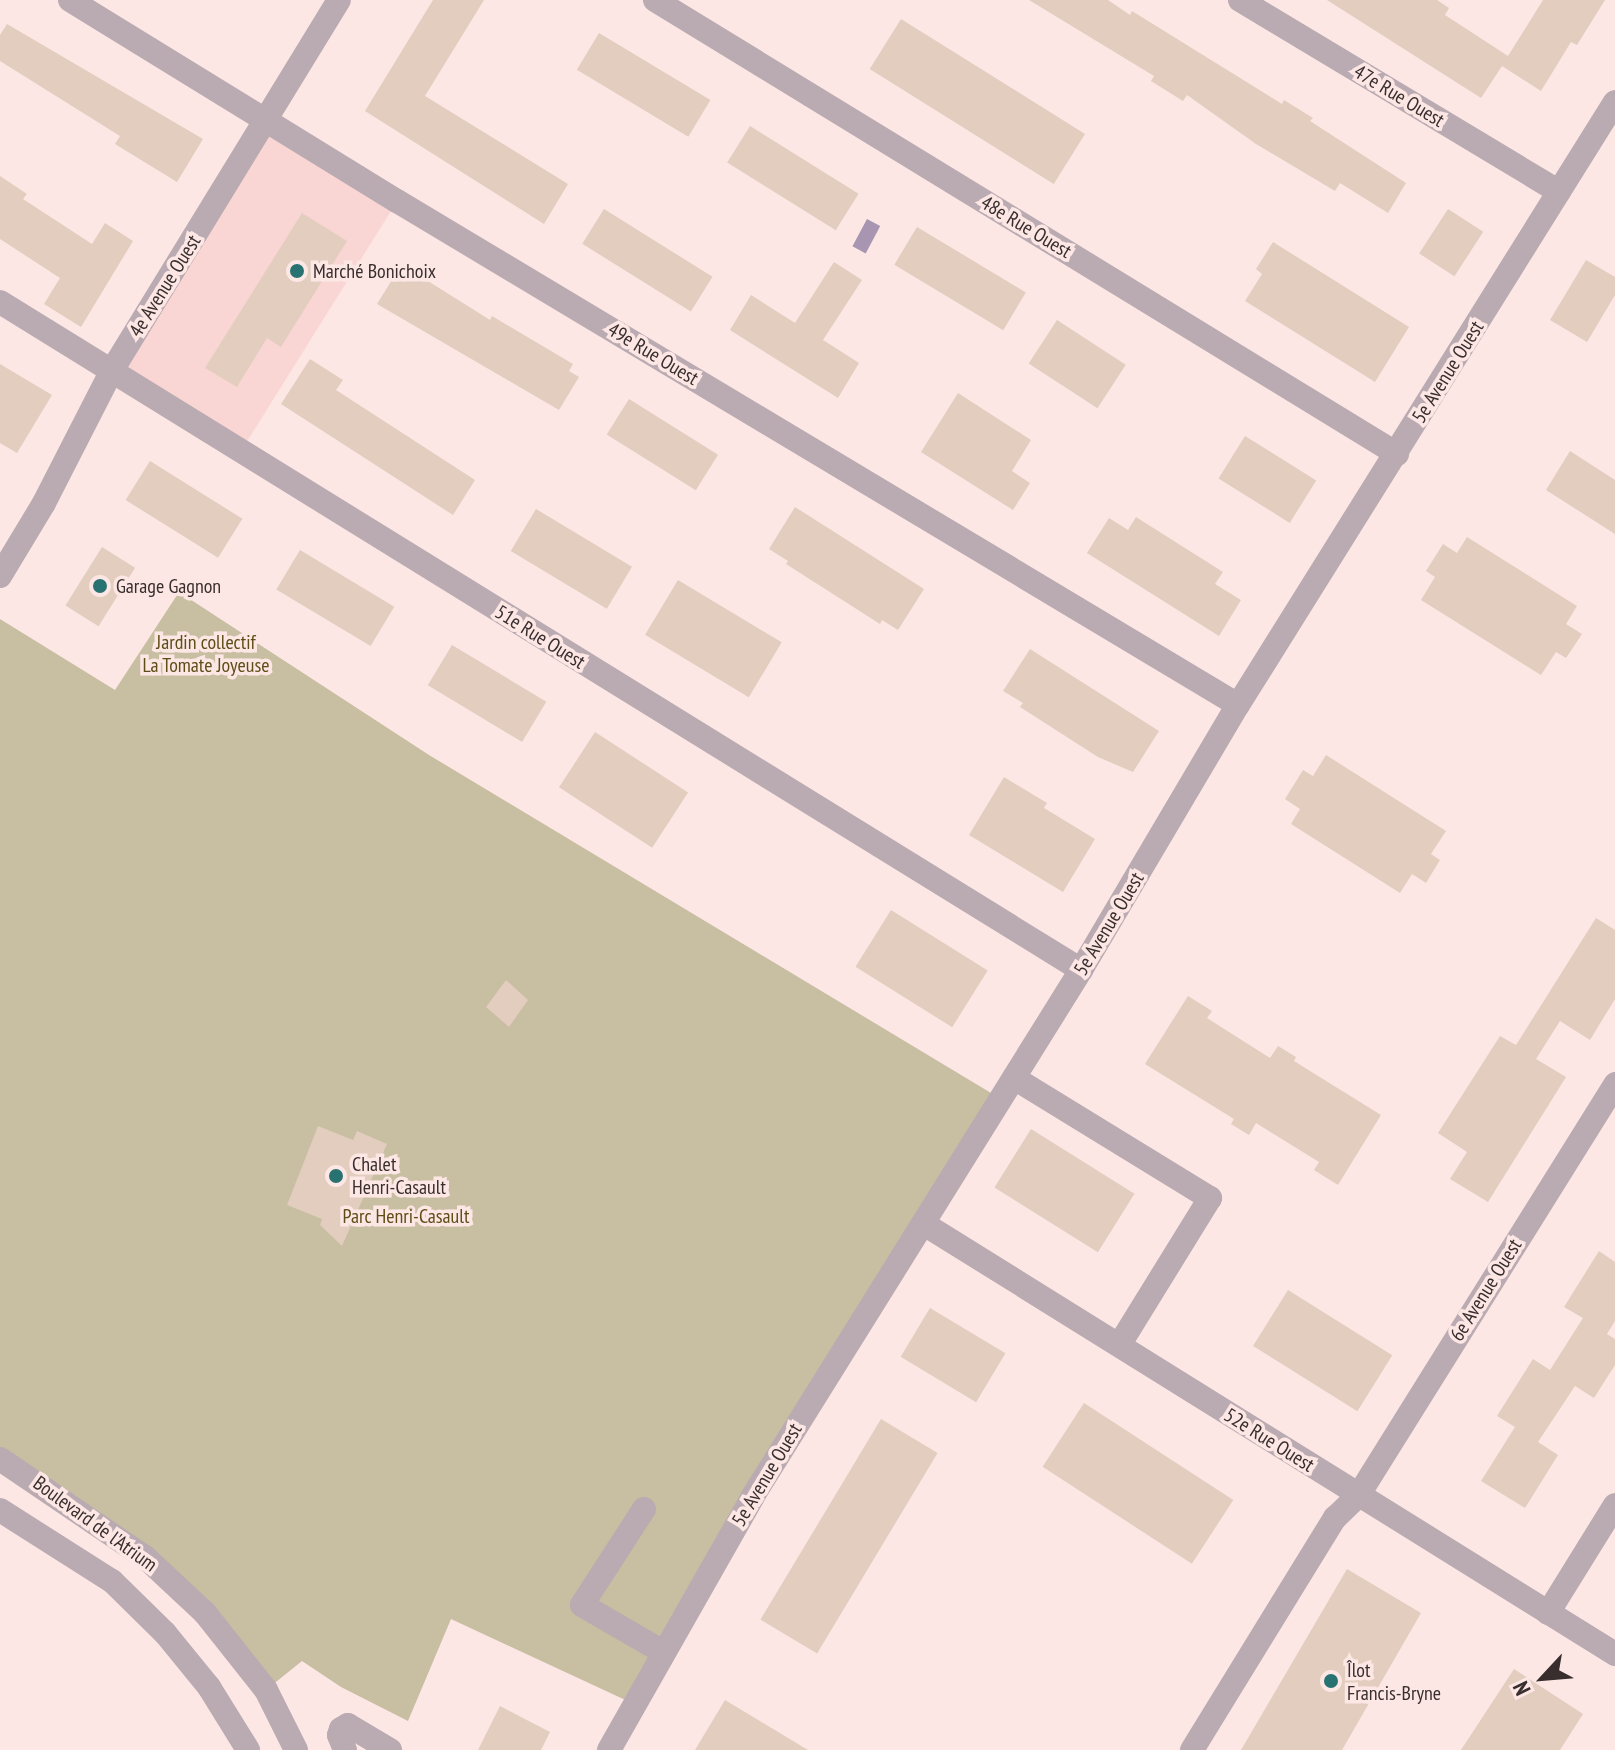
<!DOCTYPE html>
<html>
<head>
<meta charset="utf-8">
<style>
  body { margin:0 }
  #map { position:relative; width:1615px; height:1750px; overflow:hidden; background:#fce7e5; font-family:"PT Sans Narrow",sans-serif }
  div>[style] { position:absolute }
  .built>* { inset:0; background:#f9d6d3; transform-origin:0 0 }
  .green>* { inset:0; background:#c8bea2 }
  .water>* { inset:0; background:#a895b1; transform-origin:0 0 }
  .building>* { inset:0; background:#e2cdbf; transform-origin:0 0 }
  .minor>* { height:24px; margin:-12px; padding:0 12px; transform-origin:12px; border-radius:12px; background:#baaab1 }
  .dots>* { width:22px; height:22px; translate:-50% -50%; box-sizing:border-box; border:4px solid #fce7e5; border-radius:50% }
  span { translate:-50% -50%; white-space:nowrap; text-align:center; line-height:1.15; -webkit-text-stroke:7px #fce7e5; paint-order:stroke }
  .street-label { font-size:20px; color:#382e2d }
  .poi-label { font-size:20px; color:#382e2d }
  .left { translate:0 -50%; text-align:left }
  .park-label { font-size:20px; color:#5e4d16 }
  .north { position:absolute; left:1503px; top:1638px; width:80px; height:80px; -webkit-text-stroke:6px #fce7e5; paint-order:stroke; rotate:244deg; font-size:22px; font-weight:700; line-height:32px; text-align:center; color:#382e2d }
  .north::after { content:''; display:block; margin:auto; width:28px; height:36px; background:#382e2d; clip-path:polygon(50% 0,100% 100%,50% 72%,0 100%) }
</style>
</head>
<body>
<div id="map">
  <div class="built">
    <i style="left:268px;top:121px;width:152px;height:296px;rotate:32deg"></i>
  </div>
  <div class="green">
    <i style="clip-path:polygon(179px 592px,429px 755px,1001px 1099px,634px 1704px,451px 1619px,408px 1721px,341px 1687px,302px 1661px,266px 1690px,205px 1613px,0 1459px,0 619px,115px 690px)"></i>
  </div>
  <div class="water">
    <i style="left:867px;top:219px;width:15px;height:31px;rotate:28deg"></i>
  </div>
  <div class="building">
    <i style="clip-path:polygon(433px 0,484px 0,425px 96px,568px 184px,544px 224px,365px 111px)"></i>
    <i style="clip-path:polygon(1029px 0,1108px 0,1130px 15px,1132px 11px,1282px 104px,1284px 100px,1313px 118px,1310px 121px,1406px 183px,1388px 213px,1340px 183px,1335px 191px,1256px 144px,1187px 95px,1183px 101px,1151px 81px,1154px 76px)"></i>
    <i style="clip-path:polygon(1327px 0,1437px 0,1449px 8px,1445px 15px,1508px 56px,1543px 0,1605px 0,1577px 45px,1571px 42px,1541px 91px,1502px 66px,1481px 98px)"></i>
    <i style="left:901px;top:19px;width:217px;height:59px;rotate:32deg"></i>
    <i style="clip-path:polygon(7px 24px,203px 139px,177px 182px,115px 144px,120px 136px,0 61px,0 35px)"></i>
    <i style="left:599px;top:33px;width:130px;height:43px;rotate:31deg"></i>
    <i style="left:750px;top:126px;width:128px;height:43px;rotate:32deg"></i>
    <i style="clip-path:polygon(0 176px,27px 194px,23px 199px,92px 244px,105px 223px,133px 241px,81px 327px,44px 304px,60px 278px,0 239px)"></i>
    <i style="left:604px;top:209px;width:128px;height:41px;rotate:32deg"></i>
    <i style="left:1448px;top:209px;width:42px;height:53px;rotate:33deg"></i>
    <i style="clip-path:polygon(302px 213px,347px 241px,281px 347px,267px 338px,237px 387px,205px 368px)"></i>
    <i style="left:917px;top:227px;width:127px;height:44px;rotate:31deg"></i>
    <i style="clip-path:polygon(1273px 242px,1409px 327px,1375px 382px,1245px 301px,1262px 274px,1256px 269px)"></i>
    <i style="clip-path:polygon(1586px 260px,1615px 277px,1615px 295px,1587px 342px,1550px 320px)"></i>
    <i style="clip-path:polygon(834px 262px,862px 280px,823px 340px,859px 363px,838px 398px,730px 330px,751px 295px,795px 323px)"></i>
    <i style="clip-path:polygon(398px 270px,408px 277px,412px 271px,490px 320px,492px 316px,573px 364px,569px 371px,579px 377px,559px 410px,377px 304px)"></i>
    <i style="left:1057px;top:320px;width:82px;height:52px;rotate:33deg"></i>
    <i style="clip-path:polygon(310px 359px,343px 380px,336px 390px,475px 480px,453px 515px,281px 404px)"></i>
    <i style="clip-path:polygon(0 364px,52px 395px,17px 453px,0 443px)"></i>
    <i style="clip-path:polygon(958px 393px,1031px 440px,1012px 471px,1030px 483px,1013px 510px,921px 452px)"></i>
    <i style="left:629px;top:399px;width:105px;height:42px;rotate:32deg"></i>
    <i style="left:1245px;top:436px;width:84px;height:50px;rotate:32deg"></i>
    <i style="clip-path:polygon(1570px 451px,1615px 480px,1615px 534px,1546px 490px)"></i>
    <i style="left:150px;top:461px;width:109px;height:46px;rotate:32deg"></i>
    <i style="clip-path:polygon(795px 507px,924px 589px,898px 630px,882px 620px,880px 624px,786px 564px,788px 561px,769px 549px)"></i>
    <i style="left:536px;top:509px;width:112px;height:49px;rotate:31deg"></i>
    <i style="clip-path:polygon(1136px 517px,1223px 572px,1215px 584px,1241px 600px,1219px 636px,1087px 553px,1109px 518px,1128px 530px)"></i>
    <i style="clip-path:polygon(1467px 537px,1577px 606px,1566px 624px,1582px 634px,1566px 658px,1556px 652px,1541px 675px,1421px 600px,1435px 577px,1426px 571px,1443px 544px,1457px 553px)"></i>
    <i style="left:102px;top:547px;width:39px;height:69px;rotate:32deg"></i>
    <i style="left:300px;top:550px;width:110px;height:46px;rotate:31deg"></i>
    <i style="left:678px;top:580px;width:121px;height:64px;rotate:31deg"></i>
    <i style="left:452px;top:645px;width:110px;height:47px;rotate:31deg"></i>
    <i style="clip-path:polygon(1030px 649px,1159px 731px,1133px 772px,1098px 757px,1020px 707px,1023px 703px,1003px 691px)"></i>
    <i style="left:595px;top:732px;width:111px;height:66px;rotate:33deg"></i>
    <i style="clip-path:polygon(1326px 755px,1446px 831px,1431px 854px,1440px 860px,1426px 883px,1412px 874px,1400px 893px,1291px 824px,1300px 809px,1285px 799px,1303px 770px,1313px 776px)"></i>
    <i style="clip-path:polygon(1004px 777px,1047px 803px,1044px 808px,1095px 839px,1063px 892px,969px 835px)"></i>
    <i style="left:891px;top:910px;width:114px;height:67px;rotate:32deg"></i>
    <i style="clip-path:polygon(1596px 918px,1615px 930px,1615px 999px,1590px 1040px,1560px 1021px,1536px 1059px,1566px 1077px,1488px 1202px,1450px 1179px,1467px 1152px,1438px 1133px,1500px 1036px,1516px 1045px)"></i>
    <i style="clip-path:polygon(506px 980px,528px 1000px,509px 1027px,486px 1007px)"></i>
    <i style="clip-path:polygon(1188px 996px,1212px 1011px,1207px 1018px,1270px 1058px,1278px 1046px,1296px 1057px,1294px 1061px,1381px 1115px,1338px 1185px,1314px 1170px,1319px 1162px,1256px 1123px,1249px 1135px,1231px 1124px,1234px 1119px,1145px 1064px)"></i>
    <i style="clip-path:polygon(318px 1126px,353px 1140px,357px 1131px,387px 1144px,342px 1246px,320px 1225px,322px 1219px,287px 1205px)"></i>
    <i style="left:1031px;top:1129px;width:122px;height:69px;rotate:32deg"></i>
    <i style="clip-path:polygon(1599px 1251px,1615px 1262px,1615px 1321px,1607px 1334px,1615px 1339px,1615px 1365px,1594px 1398px,1575px 1386px,1538px 1442px,1558px 1455px,1525px 1508px,1481px 1481px,1515px 1427px,1497px 1416px,1533px 1359px,1550px 1370px,1583px 1318px,1564px 1307px)"></i>
    <i style="left:1288px;top:1290px;width:123px;height:66px;rotate:32deg"></i>
    <i style="left:930px;top:1308px;width:88px;height:57px;rotate:31deg"></i>
    <i style="left:1084px;top:1403px;width:178px;height:76px;rotate:33deg"></i>
    <i style="left:881px;top:1419px;width:66px;height:234px;rotate:31deg"></i>
    <i style="clip-path:polygon(1347px 1569px,1421px 1613px,1342px 1750px,1241px 1750px)"></i>
    <i style="clip-path:polygon(1514px 1669px,1583px 1714px,1560px 1750px,1461px 1750px)"></i>
    <i style="clip-path:polygon(725px 1700px,808px 1750px,695px 1750px)"></i>
    <i style="clip-path:polygon(500px 1706px,550px 1732px,541px 1750px,478px 1750px)"></i>
  </div>
  <div class="minor">
    <i style="left:70px;top:0;width:384px;rotate:31.6deg"></i>
    <i style="left:397px;top:201px;width:980px;rotate:30.93deg"></i>
    <i style="left:655px;top:0;width:870px;rotate:31.46deg"></i>
    <i style="left:1240px;top:0;width:372px;rotate:31deg"></i>
    <i style="left:0;top:302px;width:1271px;rotate:31.71deg"></i>
    <i style="left:0;top:576px;width:85px;rotate:-58.9deg"></i>
    <i style="left:44px;top:503px;width:147px;rotate:-62.9deg"></i>
    <i style="left:111px;top:372px;width:436px;rotate:-58.5deg"></i>
    <i style="left:1014px;top:1078px;width:230px;rotate:31.5deg"></i>
    <i style="left:1210px;top:1198px;width:172px;rotate:121.7deg"></i>
    <i style="left:924px;top:1224px;width:814px;rotate:31.89deg"></i>
    <i style="left:0;top:1459px;width:175px;rotate:34.1deg"></i>
    <i style="left:145px;top:1557px;width:82px;rotate:43deg"></i>
    <i style="left:205px;top:1613px;width:98px;rotate:51.6deg"></i>
    <i style="left:266px;top:1690px;width:67px;rotate:63.4deg"></i>
    <i style="left:644px;top:1509px;width:114px;rotate:122.9deg"></i>
    <i style="left:582px;top:1605px;width:94px;rotate:30.1deg"></i>
    <i style="left:0;top:1510px;width:133px;rotate:32.4deg"></i>
    <i style="left:112px;top:1581px;width:74px;rotate:44.5deg"></i>
    <i style="left:165px;top:1633px;width:70px;rotate:50.8deg"></i>
    <i style="left:209px;top:1687px;width:74px;rotate:58.2deg"></i>
    <i style="left:1548px;top:1613px;width:127px;rotate:-58.2deg"></i>
    <i style="left:345px;top:1750px;width:16px;rotate:-112deg"></i>
    <i style="left:339px;top:1735px;width:6px;rotate:-72deg"></i>
    <i style="left:341px;top:1729px;width:8px;rotate:-30deg"></i>
    <i style="left:348px;top:1725px;width:49px;rotate:30.8deg"></i>
    <i style="left:609px;top:1750px;width:292px;rotate:-60.4deg"></i>
    <i style="left:753px;top:1496px;width:620px;rotate:-58.05deg"></i>
    <i style="left:1081px;top:970px;width:308px;rotate:-59.4deg"></i>
    <i style="left:1238px;top:705px;width:711px;rotate:-57.99deg"></i>
    <i style="left:1192px;top:1750px;width:273px;rotate:-58.4deg"></i>
    <i style="left:1335px;top:1518px;width:32px;rotate:-44deg"></i>
    <i style="left:1358px;top:1496px;width:486px;rotate:-58deg"></i>
  </div>
  <div class="dots">
    <i style="left:297px;top:271px;background:#287271"></i>
    <i style="left:100px;top:586px;background:#287271"></i>
    <i style="left:336px;top:1176px;background:#287271"></i>
    <i style="left:1331px;top:1681px;background:#287271"></i>
  </div>
  <div class="street-label">
    <span style="left:1399px;top:96px;rotate:31deg">47e Rue Ouest</span>
    <span style="left:1026px;top:227px;rotate:31deg">48e Rue Ouest</span>
    <span style="left:165px;top:286px;rotate:-58deg">4e Avenue Ouest</span>
    <span style="left:653px;top:354px;rotate:31deg">49e Rue Ouest</span>
    <span style="left:1448px;top:372px;rotate:-58deg">5e Avenue Ouest</span>
    <span style="left:540px;top:637px;rotate:32deg">51e Rue Ouest</span>
    <span style="left:1109px;top:924px;rotate:-59deg">5e Avenue Ouest</span>
    <span style="left:1486px;top:1290px;rotate:-58deg">6e Avenue Ouest</span>
    <span style="left:1269px;top:1440px;rotate:32deg">52e Rue Ouest</span>
    <span style="left:767px;top:1475px;rotate:-59deg">5e Avenue Ouest</span>
    <span style="left:95px;top:1524px;rotate:36deg">Boulevard de l'Atrium</span>
  </div>
  <div class="poi-label">
    <span class="left" style="left:313px;top:271px">Marché Bonichoix</span>
    <span class="left" style="left:116px;top:586px">Garage Gagnon</span>
    <span class="left" style="left:352px;top:1176px">Chalet<br>Henri-Casault</span>
    <span class="left" style="left:1347px;top:1682px">Îlot<br>Francis-Bryne</span>
  </div>
  <div class="park-label">
    <span style="left:206px;top:654px">Jardin collectif<br>La Tomate Joyeuse</span>
    <span style="left:406px;top:1216px">Parc Henri-Casault</span>
  </div>
  <div class="north">N</div>
</div>
</body>
</html>
